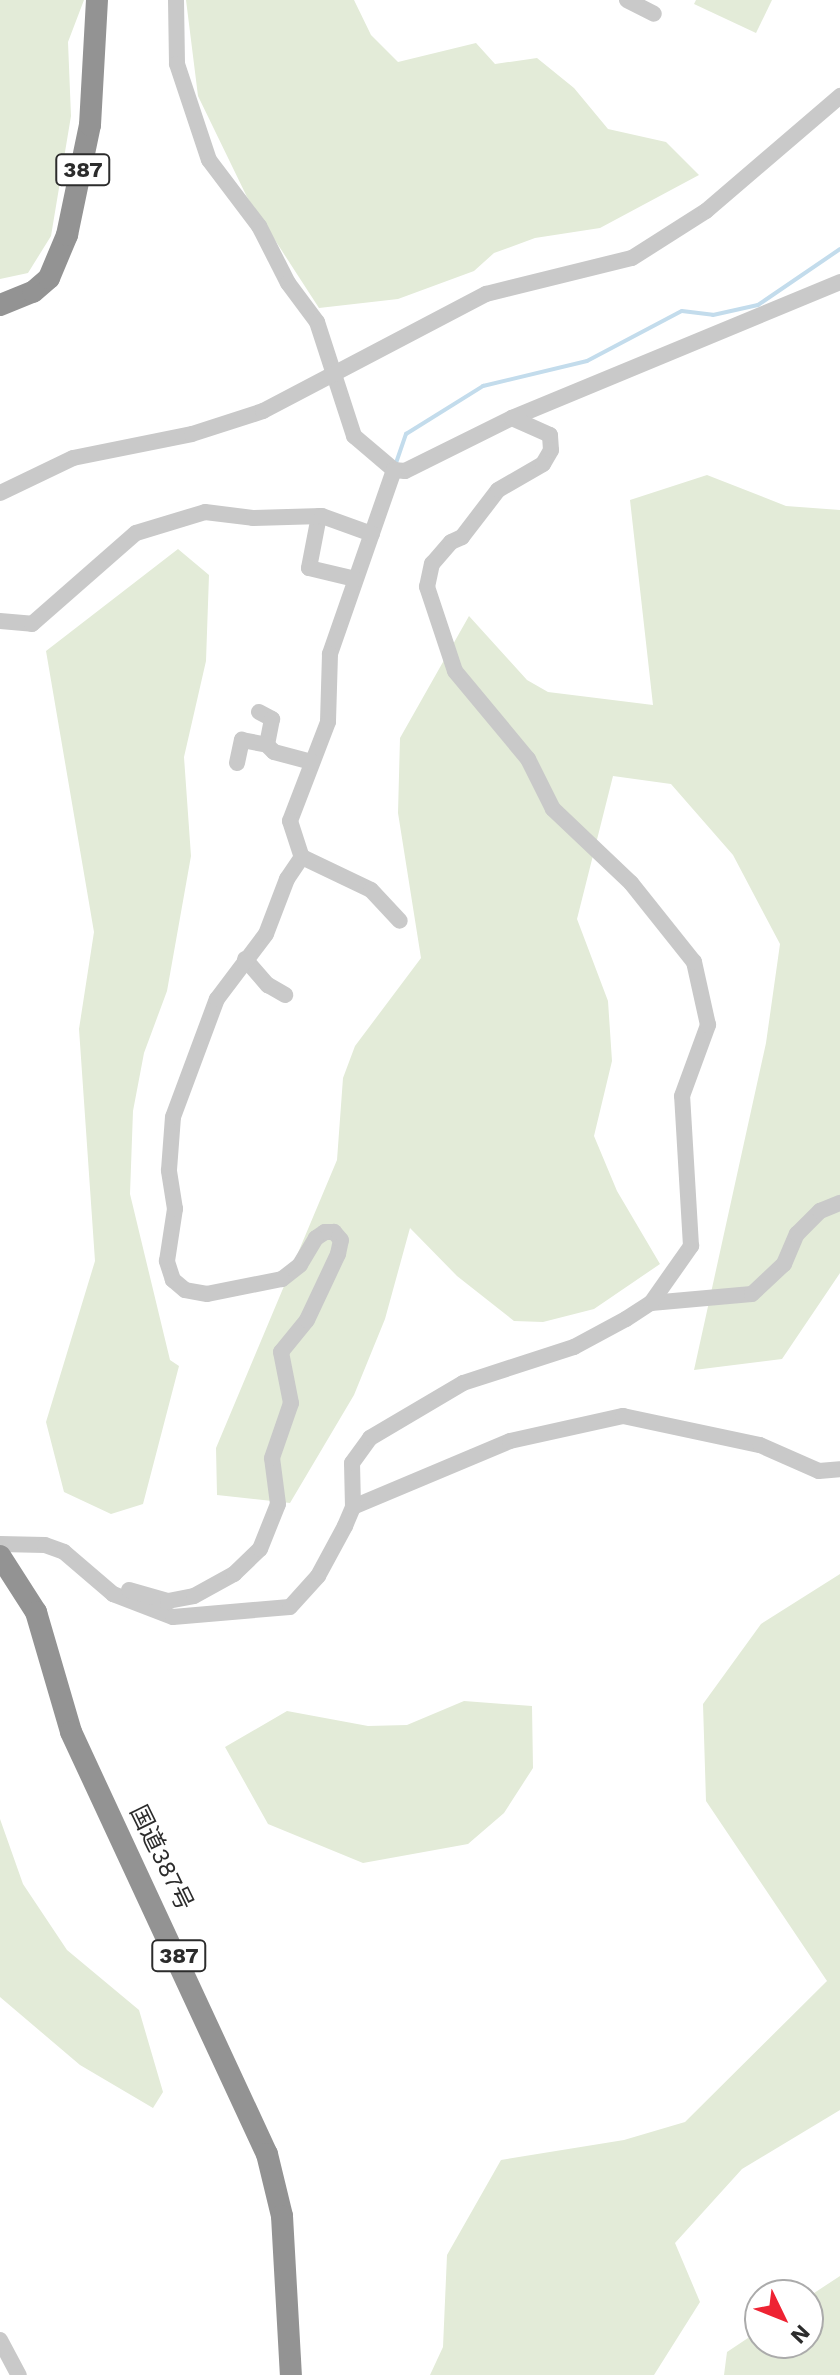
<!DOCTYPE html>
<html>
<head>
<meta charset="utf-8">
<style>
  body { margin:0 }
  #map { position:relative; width:840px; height:2375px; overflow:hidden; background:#fff; font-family:"Work Sans","Noto Sans JP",sans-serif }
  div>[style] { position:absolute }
  .green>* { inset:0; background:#e3ebd8 }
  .stream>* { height:4px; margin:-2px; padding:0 2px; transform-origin:2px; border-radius:2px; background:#c3dcec }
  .minor>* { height:16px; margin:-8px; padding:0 8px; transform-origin:8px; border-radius:8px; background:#c9c9c9 }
  .highway>* { height:22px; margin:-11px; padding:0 11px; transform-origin:11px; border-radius:11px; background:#939393 }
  span { translate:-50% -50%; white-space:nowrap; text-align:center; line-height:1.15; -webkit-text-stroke:8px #fff; paint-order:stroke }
  .shield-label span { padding:2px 6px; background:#fff; border:2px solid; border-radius:6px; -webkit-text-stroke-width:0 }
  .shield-label { font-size:22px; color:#2c2c2c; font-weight:700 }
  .street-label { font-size:24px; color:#2c2c2c }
  .north { position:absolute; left:744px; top:2279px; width:80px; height:80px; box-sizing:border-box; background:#fff; border:2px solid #ababab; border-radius:50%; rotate:133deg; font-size:22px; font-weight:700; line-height:32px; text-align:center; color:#2c2c2c }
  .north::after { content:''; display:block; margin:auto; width:28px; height:36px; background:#ee2333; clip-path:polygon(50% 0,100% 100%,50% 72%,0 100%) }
</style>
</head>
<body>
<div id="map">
  <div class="green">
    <i style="clip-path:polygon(0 0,84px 0,68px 42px,71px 116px,51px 236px,28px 273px,0 279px)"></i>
    <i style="clip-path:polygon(186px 0,354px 0,371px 35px,398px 62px,476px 43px,495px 64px,537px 58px,574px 88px,608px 129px,666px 142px,699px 175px,600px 228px,535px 238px,494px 253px,474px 271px,398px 299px,319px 308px,247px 197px,198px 96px)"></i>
    <i style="clip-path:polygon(696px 0,772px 0,756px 33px,694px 4px)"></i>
    <i style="clip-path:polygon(707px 475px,786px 506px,840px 510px,840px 1273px,782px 1359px,694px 1370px,766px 1043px,780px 944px,733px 855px,671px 784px,613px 776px,577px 919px,608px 1001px,612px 1061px,594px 1136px,617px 1191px,660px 1264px,594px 1309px,543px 1322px,514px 1321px,457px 1276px,410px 1228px,385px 1319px,354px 1395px,290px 1503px,217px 1495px,216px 1448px,337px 1160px,343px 1078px,355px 1046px,421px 958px,398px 813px,400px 738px,469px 616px,527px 680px,548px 692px,653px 705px,630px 500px)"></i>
    <i style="clip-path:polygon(178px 549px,209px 575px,206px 661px,184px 757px,191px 856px,167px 991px,144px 1053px,133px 1111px,130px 1194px,170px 1360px,179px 1366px,143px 1504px,111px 1514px,64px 1492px,46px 1422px,95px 1261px,79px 1029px,94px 932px,46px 651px)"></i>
    <i style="clip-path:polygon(840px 1574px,840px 2110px,742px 2169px,675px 2243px,700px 2302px,654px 2375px,430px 2375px,443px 2347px,447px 2255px,501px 2160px,624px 2140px,685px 2122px,827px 1981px,706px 1801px,703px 1704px,761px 1624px)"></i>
    <i style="clip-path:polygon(464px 1701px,532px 1706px,533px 1768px,504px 1813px,468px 1844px,363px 1863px,268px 1824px,225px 1747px,287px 1711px,368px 1726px,407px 1725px)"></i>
    <i style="clip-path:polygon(0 1819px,23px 1884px,67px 1950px,139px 2010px,163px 2092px,153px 2108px,80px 2065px,0 1997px)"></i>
    <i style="clip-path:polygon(840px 2276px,840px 2375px,724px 2375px,727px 2352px,760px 2330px,760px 2343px,808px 2343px,808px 2297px)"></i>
  </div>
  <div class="stream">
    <i style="left:396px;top:463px;width:31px;rotate:-71deg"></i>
    <i style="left:406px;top:434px;width:91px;rotate:-31.9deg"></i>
    <i style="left:483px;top:386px;width:107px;rotate:-13.5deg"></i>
    <i style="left:587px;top:361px;width:107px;rotate:-27.8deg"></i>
    <i style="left:682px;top:311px;width:31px;rotate:7deg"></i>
    <i style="left:713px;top:315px;width:46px;rotate:-12.5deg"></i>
    <i style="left:758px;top:305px;width:99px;rotate:-34.3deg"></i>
  </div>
  <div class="minor">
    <i style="left:176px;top:0;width:64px;rotate:89.1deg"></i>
    <i style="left:177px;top:64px;width:101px;rotate:71.6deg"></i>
    <i style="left:209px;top:160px;width:83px;rotate:52.9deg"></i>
    <i style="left:259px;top:226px;width:64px;rotate:63deg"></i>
    <i style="left:288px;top:283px;width:49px;rotate:53.4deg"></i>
    <i style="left:317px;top:322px;width:120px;rotate:72deg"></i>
    <i style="left:354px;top:436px;width:52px;rotate:40.4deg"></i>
    <i style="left:394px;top:470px;width:11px;rotate:5deg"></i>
    <i style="left:405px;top:471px;width:119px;rotate:-26.4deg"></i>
    <i style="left:512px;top:418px;width:355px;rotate:-22.5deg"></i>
    <i style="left:627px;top:0;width:30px;rotate:27deg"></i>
    <i style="left:394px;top:470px;width:195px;rotate:109.2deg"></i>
    <i style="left:330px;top:654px;width:68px;rotate:91.7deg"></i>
    <i style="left:328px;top:722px;width:106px;rotate:111deg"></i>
    <i style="left:290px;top:821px;width:38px;rotate:72deg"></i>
    <i style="left:302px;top:857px;width:76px;rotate:25.6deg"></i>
    <i style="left:371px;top:890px;width:42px;rotate:46.9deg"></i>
    <i style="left:0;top:493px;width:81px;rotate:-25.6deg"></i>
    <i style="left:73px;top:458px;width:121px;rotate:-11.4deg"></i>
    <i style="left:192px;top:434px;width:75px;rotate:-17.9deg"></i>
    <i style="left:263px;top:411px;width:252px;rotate:-27.7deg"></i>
    <i style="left:486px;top:294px;width:150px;rotate:-13.9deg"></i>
    <i style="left:632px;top:258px;width:88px;rotate:-32.4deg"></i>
    <i style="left:706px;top:211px;width:177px;rotate:-40.6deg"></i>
    <i style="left:319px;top:516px;width:53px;rotate:100.9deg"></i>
    <i style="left:309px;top:568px;width:47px;rotate:13.4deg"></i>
    <i style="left:0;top:621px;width:32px;rotate:5deg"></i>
    <i style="left:32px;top:624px;width:138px;rotate:-41.2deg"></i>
    <i style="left:136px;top:533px;width:72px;rotate:-16.9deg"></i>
    <i style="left:205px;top:512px;width:48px;rotate:7.1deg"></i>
    <i style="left:253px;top:518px;width:69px;rotate:-1.7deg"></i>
    <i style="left:322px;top:516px;width:53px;rotate:19.8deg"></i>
    <i style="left:259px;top:712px;width:15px;rotate:28deg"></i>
    <i style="left:272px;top:719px;width:26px;rotate:101deg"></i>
    <i style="left:267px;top:745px;width:10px;rotate:45deg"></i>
    <i style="left:274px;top:752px;width:39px;rotate:15deg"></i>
    <i style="left:237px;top:763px;width:24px;rotate:-78deg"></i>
    <i style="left:242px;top:740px;width:25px;rotate:11deg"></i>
    <i style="left:245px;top:959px;width:35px;rotate:49deg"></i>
    <i style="left:268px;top:985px;width:20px;rotate:30deg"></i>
    <i style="left:651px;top:1303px;width:101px;rotate:-5.1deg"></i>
    <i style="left:752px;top:1294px;width:44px;rotate:-43.2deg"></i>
    <i style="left:784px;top:1264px;width:33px;rotate:-67deg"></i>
    <i style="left:797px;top:1234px;width:33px;rotate:-45deg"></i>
    <i style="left:820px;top:1211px;width:22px;rotate:-22deg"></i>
    <i style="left:353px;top:1507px;width:170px;rotate:-22.8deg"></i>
    <i style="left:510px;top:1441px;width:116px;rotate:-12.5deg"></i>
    <i style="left:623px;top:1416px;width:140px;rotate:12deg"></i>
    <i style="left:760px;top:1445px;width:64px;rotate:23.8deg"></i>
    <i style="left:819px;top:1471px;width:21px;rotate:-5deg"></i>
    <i style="left:0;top:1544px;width:45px;rotate:1.3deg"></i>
    <i style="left:45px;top:1545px;width:20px;rotate:20deg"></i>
    <i style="left:64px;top:1552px;width:65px;rotate:40.6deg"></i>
    <i style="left:113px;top:1594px;width:64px;rotate:21deg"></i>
    <i style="left:173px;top:1617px;width:117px;rotate:-4.9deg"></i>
    <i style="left:290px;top:1607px;width:42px;rotate:-47.9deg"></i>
    <i style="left:318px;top:1576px;width:57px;rotate:-61.6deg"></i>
    <i style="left:345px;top:1526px;width:21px;rotate:-67deg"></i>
    <i style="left:353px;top:1507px;width:44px;rotate:-91.3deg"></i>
    <i style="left:352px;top:1463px;width:31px;rotate:-54deg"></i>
    <i style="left:370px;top:1438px;width:108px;rotate:-30.6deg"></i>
    <i style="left:463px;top:1383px;width:117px;rotate:-18deg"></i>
    <i style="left:574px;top:1347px;width:59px;rotate:-28.3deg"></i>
    <i style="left:626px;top:1319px;width:30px;rotate:-33deg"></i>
    <i style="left:651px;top:1303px;width:70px;rotate:-54.9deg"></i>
    <i style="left:691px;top:1246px;width:150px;rotate:-93.4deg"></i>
    <i style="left:682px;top:1096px;width:76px;rotate:-69.9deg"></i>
    <i style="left:708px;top:1025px;width:65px;rotate:-102.5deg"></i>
    <i style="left:694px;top:962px;width:101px;rotate:-128.6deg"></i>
    <i style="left:631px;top:883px;width:108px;rotate:-136.5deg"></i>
    <i style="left:553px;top:809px;width:56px;rotate:-116.6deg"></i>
    <i style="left:528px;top:759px;width:114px;rotate:-129.7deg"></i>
    <i style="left:455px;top:671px;width:89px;rotate:-108.4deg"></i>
    <i style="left:427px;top:587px;width:24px;rotate:-78deg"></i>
    <i style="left:432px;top:564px;width:29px;rotate:-49deg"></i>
    <i style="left:451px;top:542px;width:12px;rotate:-24deg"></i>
    <i style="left:462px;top:537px;width:59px;rotate:-52.5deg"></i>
    <i style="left:498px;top:490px;width:52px;rotate:-30deg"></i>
    <i style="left:543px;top:464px;width:16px;rotate:-60deg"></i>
    <i style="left:551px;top:450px;width:15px;rotate:-94deg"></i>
    <i style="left:550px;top:435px;width:42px;rotate:-155.9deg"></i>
    <i style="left:129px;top:1590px;width:41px;rotate:15.8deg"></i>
    <i style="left:168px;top:1601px;width:26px;rotate:-11deg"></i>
    <i style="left:194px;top:1596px;width:46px;rotate:-28.8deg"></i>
    <i style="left:234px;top:1574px;width:36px;rotate:-44deg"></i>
    <i style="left:260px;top:1549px;width:48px;rotate:-68.2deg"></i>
    <i style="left:278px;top:1504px;width:46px;rotate:-97.4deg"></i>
    <i style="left:272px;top:1458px;width:58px;rotate:-70.9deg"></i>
    <i style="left:291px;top:1403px;width:52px;rotate:-101.1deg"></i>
    <i style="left:281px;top:1352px;width:41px;rotate:-50.9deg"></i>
    <i style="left:307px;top:1320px;width:73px;rotate:-64.8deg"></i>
    <i style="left:338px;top:1254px;width:14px;rotate:-78deg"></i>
    <i style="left:341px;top:1240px;width:11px;rotate:-131deg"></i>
    <i style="left:334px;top:1232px;width:9px;rotate:180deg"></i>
    <i style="left:325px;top:1232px;width:11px;rotate:146deg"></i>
    <i style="left:316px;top:1238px;width:31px;rotate:121deg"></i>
    <i style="left:300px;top:1265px;width:23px;rotate:142deg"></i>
    <i style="left:282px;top:1279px;width:76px;rotate:168.7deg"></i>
    <i style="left:207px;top:1294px;width:22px;rotate:-170deg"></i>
    <i style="left:185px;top:1290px;width:16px;rotate:-140deg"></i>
    <i style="left:173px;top:1280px;width:20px;rotate:-108deg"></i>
    <i style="left:167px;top:1261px;width:53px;rotate:-81.3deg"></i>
    <i style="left:175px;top:1209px;width:39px;rotate:-99deg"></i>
    <i style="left:169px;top:1170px;width:53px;rotate:-85.7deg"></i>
    <i style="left:173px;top:1117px;width:126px;rotate:-69.6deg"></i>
    <i style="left:217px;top:999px;width:81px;rotate:-53deg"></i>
    <i style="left:266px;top:934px;width:59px;rotate:-69.1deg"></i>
    <i style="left:287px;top:879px;width:27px;rotate:-56deg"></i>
    <i style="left:0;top:2340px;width:40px;rotate:62deg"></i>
  </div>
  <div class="highway">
    <i style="left:0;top:305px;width:35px;rotate:-22deg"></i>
    <i style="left:33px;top:292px;width:21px;rotate:-41deg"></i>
    <i style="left:49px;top:278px;width:47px;rotate:-67.3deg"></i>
    <i style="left:67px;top:235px;width:112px;rotate:-78.2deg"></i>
    <i style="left:90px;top:125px;width:125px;rotate:-86.8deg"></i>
    <i style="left:0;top:1556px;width:67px;rotate:57.3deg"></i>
    <i style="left:36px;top:1612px;width:125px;rotate:73.7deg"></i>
    <i style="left:71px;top:1732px;width:465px;rotate:65.1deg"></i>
    <i style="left:267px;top:2154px;width:64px;rotate:76.4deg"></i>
    <i style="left:282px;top:2216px;width:159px;rotate:86.8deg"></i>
  </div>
  <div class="shield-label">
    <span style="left:83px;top:170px">387</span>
    <span style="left:179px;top:1956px">387</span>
  </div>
  <div class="street-label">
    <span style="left:161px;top:1858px;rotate:64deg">国道387号</span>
  </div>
  <div class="north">N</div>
</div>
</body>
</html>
